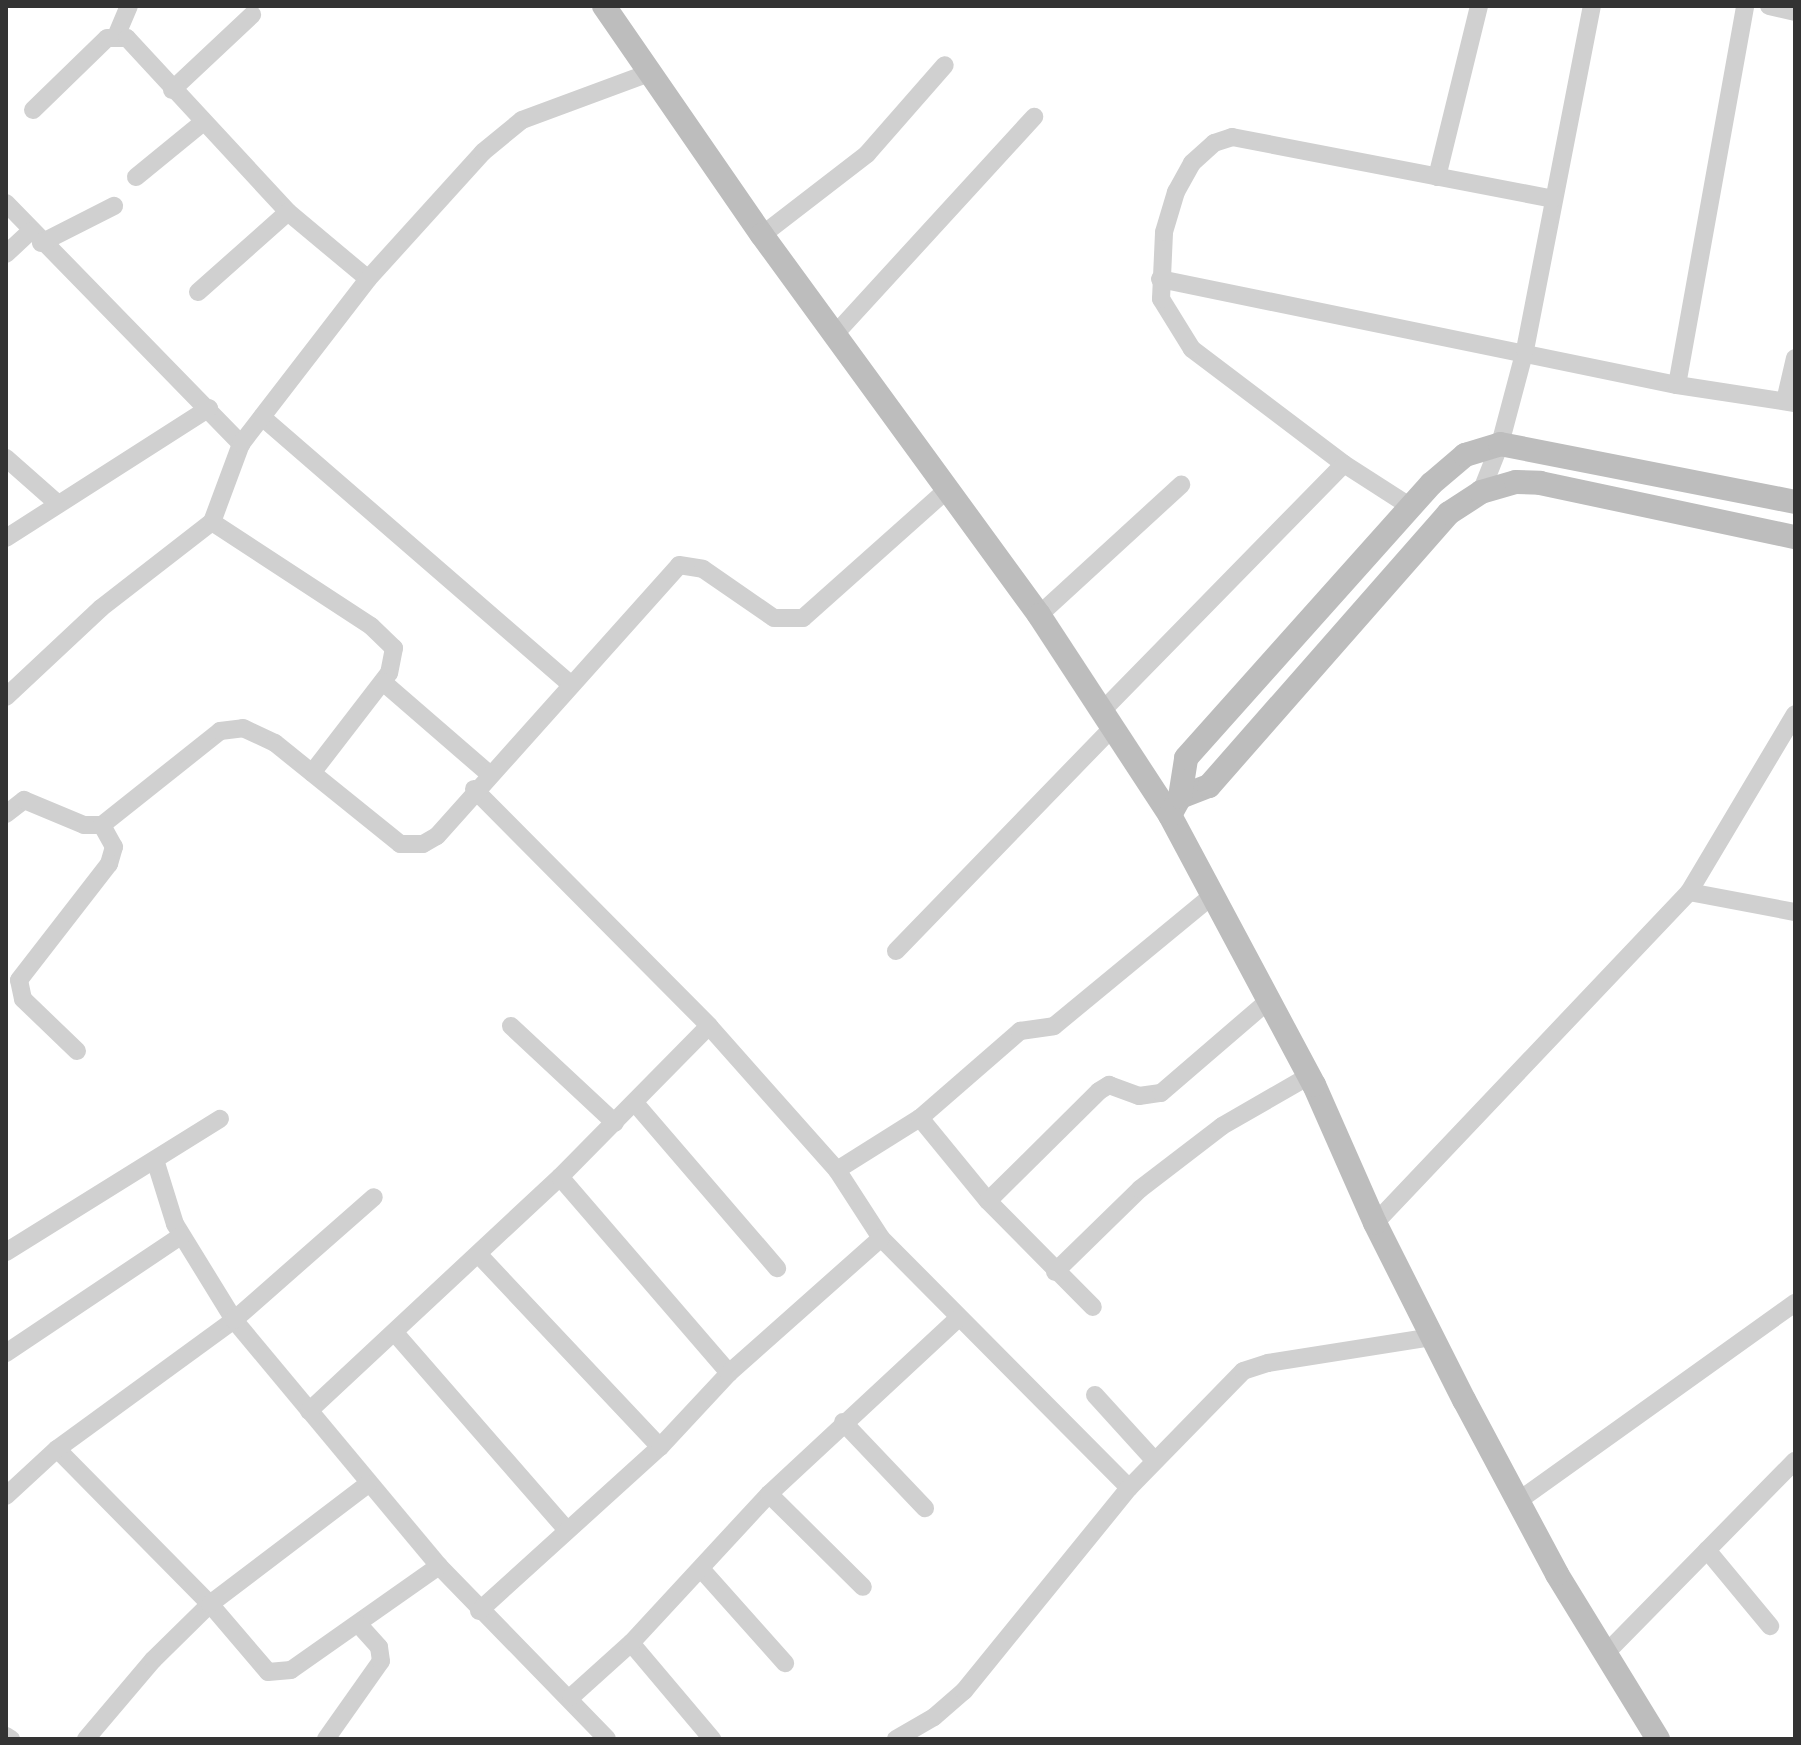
<!DOCTYPE html>
<html>
<head>
<meta charset="utf-8">
<style>
  body { margin:0 }
  #map { position:relative; width:1801px; height:1745px; overflow:hidden; background:#fff; font-family:Barlow,sans-serif }
  div>[style] { position:absolute }
  .street>* { height:18px; margin:-9px; padding:0 9px; transform-origin:9px; border-radius:9px; background:#d0d0d0 }
  .secondary>* { height:24px; margin:-12px; padding:0 12px; transform-origin:12px; border-radius:12px; background:#bdbdbd }
  span { translate:-50% -50%; white-space:nowrap; text-align:center; line-height:1.15; -webkit-text-stroke:8px #fff; paint-order:stroke }
  .frame { position:absolute; inset:0; border:8px solid #333; pointer-events:none }
</style>
</head>
<body>
<div id="map">
  <div class="street">
    <i style="left:1769px;top:6px;width:27px;rotate:13deg"></i>
    <i style="left:117px;top:34px;width:30px;rotate:-67deg"></i>
    <i style="left:172px;top:90px;width:110px;rotate:-43.2deg"></i>
    <i style="left:33px;top:110px;width:103px;rotate:-44.2deg"></i>
    <i style="left:107px;top:38px;width:20px"></i>
    <i style="left:127px;top:38px;width:237px;rotate:47.2deg"></i>
    <i style="left:288px;top:212px;width:104px;rotate:39.9deg"></i>
    <i style="left:136px;top:177px;width:85px;rotate:-39.3deg"></i>
    <i style="left:1437px;top:177px;width:176px;rotate:-76.2deg"></i>
    <i style="left:6px;top:203px;width:337px;rotate:45.7deg"></i>
    <i style="left:762px;top:235px;width:133px;rotate:-37.6deg"></i>
    <i style="left:867px;top:154px;width:118px;rotate:-48.8deg"></i>
    <i style="left:41px;top:243px;width:82px;rotate:-26.9deg"></i>
    <i style="left:6px;top:254px;width:33px;rotate:-43deg"></i>
    <i style="left:1160px;top:279px;width:528px;rotate:11.59deg"></i>
    <i style="left:1677px;top:385px;width:119px;rotate:8.7deg"></i>
    <i style="left:198px;top:292px;width:120px;rotate:-41.6deg"></i>
    <i style="left:837px;top:332px;width:292px;rotate:-47.5deg"></i>
    <i style="left:1677px;top:385px;width:385px;rotate:-79.8deg"></i>
    <i style="left:1785px;top:401px;width:44px;rotate:-76.9deg"></i>
    <i style="left:262px;top:417px;width:406px;rotate:40.9deg"></i>
    <i style="left:6px;top:458px;width:68px;rotate:41.4deg"></i>
    <i style="left:1481px;top:492px;width:52px;rotate:-68.4deg"></i>
    <i style="left:1500px;top:444px;width:97px;rotate:-75.1deg"></i>
    <i style="left:1525px;top:350px;width:350px;rotate:-79deg"></i>
    <i style="left:1411px;top:507px;width:80px;rotate:-147.3deg"></i>
    <i style="left:1344px;top:464px;width:191px;rotate:-142.9deg"></i>
    <i style="left:1192px;top:349px;width:59px;rotate:-121.8deg"></i>
    <i style="left:1161px;top:299px;width:67px;rotate:-87.4deg"></i>
    <i style="left:1164px;top:232px;width:42px;rotate:-73.3deg"></i>
    <i style="left:1176px;top:192px;width:33px;rotate:-61deg"></i>
    <i style="left:1192px;top:163px;width:30px;rotate:-42deg"></i>
    <i style="left:1214px;top:143px;width:19px;rotate:-18deg"></i>
    <i style="left:1232px;top:137px;width:327px;rotate:10.9deg"></i>
    <i style="left:212px;top:522px;width:190px;rotate:33.2deg"></i>
    <i style="left:371px;top:626px;width:32px;rotate:44deg"></i>
    <i style="left:394px;top:648px;width:25px;rotate:101deg"></i>
    <i style="left:389px;top:673px;width:126px;rotate:127.6deg"></i>
    <i style="left:6px;top:538px;width:241px;rotate:-32.6deg"></i>
    <i style="left:1039px;top:615px;width:193px;rotate:-42.5deg"></i>
    <i style="left:383px;top:682px;width:139px;rotate:40.9deg"></i>
    <i style="left:6px;top:697px;width:130px;rotate:-43.1deg"></i>
    <i style="left:101px;top:608px;width:140px;rotate:-37.8deg"></i>
    <i style="left:212px;top:522px;width:83px;rotate:-69.6deg"></i>
    <i style="left:241px;top:444px;width:208px;rotate:-52.4deg"></i>
    <i style="left:368px;top:279px;width:171px;rotate:-47.8deg"></i>
    <i style="left:483px;top:152px;width:50px;rotate:-39.4deg"></i>
    <i style="left:522px;top:120px;width:139px;rotate:-20.3deg"></i>
    <i style="left:1103px;top:710px;width:344px;rotate:-45.6deg"></i>
    <i style="left:474px;top:789px;width:334px;rotate:45.2deg"></i>
    <i style="left:709px;top:1026px;width:193px;rotate:48.4deg"></i>
    <i style="left:837px;top:1170px;width:81px;rotate:57.1deg"></i>
    <i style="left:881px;top:1238px;width:352px;rotate:45.2deg"></i>
    <i style="left:6px;top:814px;width:23px;rotate:-38deg"></i>
    <i style="left:24px;top:800px;width:65px;rotate:22.6deg"></i>
    <i style="left:84px;top:825px;width:18px"></i>
    <i style="left:102px;top:825px;width:151px;rotate:-38.5deg"></i>
    <i style="left:220px;top:731px;width:23px;rotate:-7deg"></i>
    <i style="left:243px;top:728px;width:35px;rotate:25deg"></i>
    <i style="left:275px;top:743px;width:161px;rotate:38.9deg"></i>
    <i style="left:400px;top:844px;width:23px"></i>
    <i style="left:423px;top:844px;width:16px;rotate:-30deg"></i>
    <i style="left:437px;top:836px;width:363px;rotate:-48.2deg"></i>
    <i style="left:679px;top:565px;width:24px;rotate:9deg"></i>
    <i style="left:703px;top:569px;width:86px;rotate:34.6deg"></i>
    <i style="left:774px;top:618px;width:29px"></i>
    <i style="left:803px;top:618px;width:195px;rotate:-41.7deg"></i>
    <i style="left:1689px;top:892px;width:108px;rotate:10.7deg"></i>
    <i style="left:896px;top:951px;width:312px;rotate:-45.9deg"></i>
    <i style="left:511px;top:1026px;width:142px;rotate:43deg"></i>
    <i style="left:77px;top:1051px;width:75px;rotate:-136.1deg"></i>
    <i style="left:23px;top:999px;width:19px;rotate:-102deg"></i>
    <i style="left:19px;top:980px;width:147px;rotate:-52.2deg"></i>
    <i style="left:109px;top:864px;width:18px;rotate:-74deg"></i>
    <i style="left:114px;top:847px;width:25px;rotate:-119deg"></i>
    <i style="left:635px;top:1103px;width:218px;rotate:49.3deg"></i>
    <i style="left:920px;top:1118px;width:133px;rotate:-41deg"></i>
    <i style="left:1020px;top:1031px;width:34px;rotate:-8deg"></i>
    <i style="left:1054px;top:1026px;width:206px;rotate:-39.5deg"></i>
    <i style="left:156px;top:1163px;width:64px;rotate:72.7deg"></i>
    <i style="left:175px;top:1224px;width:113px;rotate:58.4deg"></i>
    <i style="left:234px;top:1320px;width:320px;rotate:50.2deg"></i>
    <i style="left:439px;top:1566px;width:241px;rotate:45.8deg"></i>
    <i style="left:837px;top:1170px;width:98px;rotate:-32.1deg"></i>
    <i style="left:920px;top:1118px;width:107px;rotate:50.7deg"></i>
    <i style="left:988px;top:1201px;width:149px;rotate:45.3deg"></i>
    <i style="left:560px;top:1177px;width:259px;rotate:49.2deg"></i>
    <i style="left:988px;top:1201px;width:156px;rotate:-44.7deg"></i>
    <i style="left:1099px;top:1091px;width:12px;rotate:-31deg"></i>
    <i style="left:1109px;top:1085px;width:32px;rotate:20deg"></i>
    <i style="left:1139px;top:1096px;width:22px;rotate:-8deg"></i>
    <i style="left:1161px;top:1093px;width:143px;rotate:-40.7deg"></i>
    <i style="left:1375px;top:1223px;width:456px;rotate:-46.5deg"></i>
    <i style="left:1689px;top:892px;width:207px;rotate:-59.2deg"></i>
    <i style="left:6px;top:1252px;width:252px;rotate:-31.9deg"></i>
    <i style="left:479px;top:1255px;width:264px;rotate:46.7deg"></i>
    <i style="left:1055px;top:1272px;width:119px;rotate:-44.3deg"></i>
    <i style="left:1140px;top:1189px;width:103px;rotate:-37.5deg"></i>
    <i style="left:1222px;top:1126px;width:100px;rotate:-29.9deg"></i>
    <i style="left:395px;top:1333px;width:262px;rotate:48.9deg"></i>
    <i style="left:6px;top:1353px;width:211px;rotate:-33.8deg"></i>
    <i style="left:1095px;top:1395px;width:89px;rotate:47.7deg"></i>
    <i style="left:309px;top:1411px;width:343px;rotate:-43deg"></i>
    <i style="left:560px;top:1177px;width:212px;rotate:-45.4deg"></i>
    <i style="left:843px;top:1422px;width:119px;rotate:46.4deg"></i>
    <i style="left:57px;top:1449px;width:218px;rotate:45.4deg"></i>
    <i style="left:210px;top:1604px;width:89px;rotate:49.5deg"></i>
    <i style="left:268px;top:1672px;width:23px;rotate:-5deg"></i>
    <i style="left:291px;top:1670px;width:181px;rotate:-35.1deg"></i>
    <i style="left:769px;top:1494px;width:132px;rotate:44.7deg"></i>
    <i style="left:6px;top:1496px;width:69px;rotate:-42.7deg"></i>
    <i style="left:57px;top:1449px;width:219px;rotate:-36.1deg"></i>
    <i style="left:234px;top:1320px;width:186px;rotate:-41.3deg"></i>
    <i style="left:1521px;top:1499px;width:337px;rotate:-35.6deg"></i>
    <i style="left:1707px;top:1550px;width:99px;rotate:50.3deg"></i>
    <i style="left:702px;top:1570px;width:125px;rotate:48.3deg"></i>
    <i style="left:479px;top:1611px;width:244px;rotate:-42.2deg"></i>
    <i style="left:660px;top:1447px;width:101px;rotate:-47deg"></i>
    <i style="left:729px;top:1373px;width:203px;rotate:-41.6deg"></i>
    <i style="left:631px;top:1643px;width:126px;rotate:49.8deg"></i>
    <i style="left:1607px;top:1652px;width:268px;rotate:-45.5deg"></i>
    <i style="left:571px;top:1697px;width:81px;rotate:-42deg"></i>
    <i style="left:631px;top:1643px;width:203px;rotate:-47.2deg"></i>
    <i style="left:769px;top:1494px;width:257px;rotate:-42.9deg"></i>
    <i style="left:6px;top:1736px;width:6px;rotate:31deg"></i>
    <i style="left:86px;top:1739px;width:104px;rotate:-49.7deg"></i>
    <i style="left:153px;top:1660px;width:80px;rotate:-44.5deg"></i>
    <i style="left:210px;top:1604px;width:198px;rotate:-37.2deg"></i>
    <i style="left:326px;top:1739px;width:95px;rotate:-54.8deg"></i>
    <i style="left:381px;top:1661px;width:14px;rotate:-98deg"></i>
    <i style="left:379px;top:1647px;width:31px;rotate:-132deg"></i>
    <i style="left:896px;top:1739px;width:44px;rotate:-30.1deg"></i>
    <i style="left:934px;top:1717px;width:40px;rotate:-41deg"></i>
    <i style="left:964px;top:1691px;width:262px;rotate:-50.9deg"></i>
    <i style="left:1129px;top:1488px;width:163px;rotate:-45.7deg"></i>
    <i style="left:1243px;top:1371px;width:26px;rotate:-18deg"></i>
    <i style="left:1268px;top:1363px;width:167px;rotate:-9deg"></i>
  </div>
  <div class="secondary">
    <i style="left:604px;top:6px;width:278px;rotate:55.4deg"></i>
    <i style="left:762px;top:235px;width:470px;rotate:53.9deg"></i>
    <i style="left:1039px;top:615px;width:239px;rotate:56.8deg"></i>
    <i style="left:1180px;top:797px;width:31px;rotate:-21deg"></i>
    <i style="left:1209px;top:786px;width:363px;rotate:-48.7deg"></i>
    <i style="left:1449px;top:513px;width:38px;rotate:-33deg"></i>
    <i style="left:1481px;top:492px;width:36px;rotate:-16deg"></i>
    <i style="left:1516px;top:482px;width:24px;rotate:2deg"></i>
    <i style="left:1540px;top:483px;width:261px;rotate:12deg"></i>
    <i style="left:1658px;top:1739px;width:193px;rotate:-121.5deg"></i>
    <i style="left:1557px;top:1574px;width:197px;rotate:-118.1deg"></i>
    <i style="left:1464px;top:1400px;width:198px;rotate:-116.7deg"></i>
    <i style="left:1375px;top:1223px;width:151px;rotate:-113.8deg"></i>
    <i style="left:1314px;top:1085px;width:306px;rotate:-118.1deg"></i>
    <i style="left:1170px;top:815px;width:21px;rotate:-61deg"></i>
    <i style="left:1180px;top:797px;width:39px;rotate:-81deg"></i>
    <i style="left:1186px;top:758px;width:368px;rotate:-48.2deg"></i>
    <i style="left:1431px;top:484px;width:45px;rotate:-40.5deg"></i>
    <i style="left:1465px;top:455px;width:37px;rotate:-17deg"></i>
    <i style="left:1500px;top:444px;width:301px;rotate:11.1deg"></i>
  </div>
  <div class="frame"></div>
</div>
</body>
</html>
